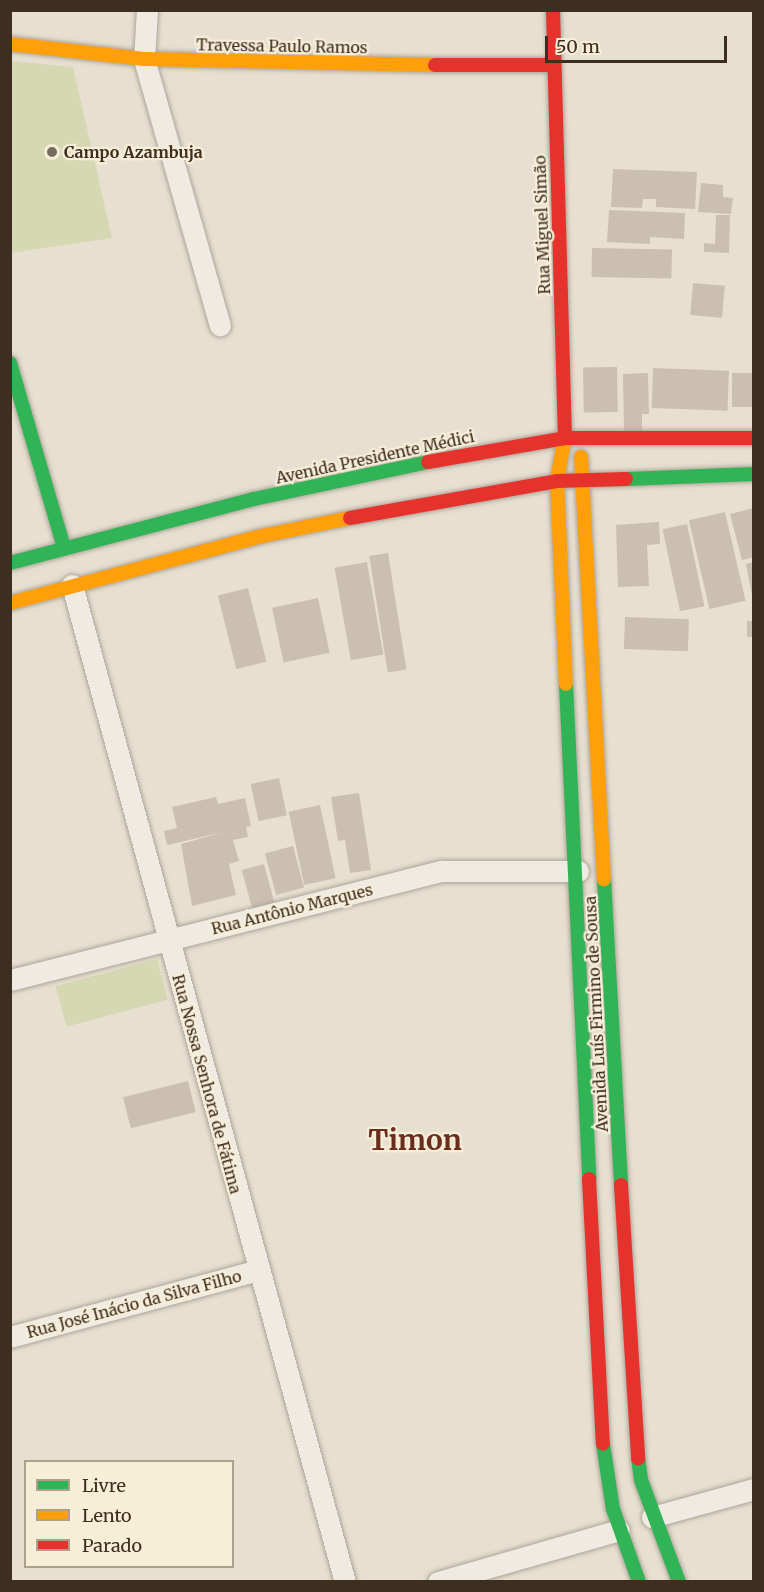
<!DOCTYPE html>
<html>
<head>
<meta charset="utf-8">
<style>
  body { margin:0 }
  #map { position:relative; width:764px; height:1592px; overflow:hidden; background:#e7e0d1; font-family:Merriweather,serif }
  div>[style] { position:absolute }
  .green>* { inset:0; background:#d6d7b3; transform-origin:0 0 }
  .building>* { inset:0; background:#cbbfb2; transform-origin:0 0 }
  .roads { filter:drop-shadow(0 0 2px #ada599) drop-shadow(0 0 2px #ada599) }
  .street>* { height:21px; margin:-10.5px; padding:0 10.5px; transform-origin:10.5px; border-radius:10.5px; background:#efebe3 }
  .fast>* { height:14px; margin:-7px; padding:0 7px; transform-origin:7px; border-radius:7px; background:#30b455 }
  .slow>* { height:14px; margin:-7px; padding:0 7px; transform-origin:7px; border-radius:7px; background:#ff9f0a }
  .jam>* { height:14px; margin:-7px; padding:0 7px; transform-origin:7px; border-radius:7px; background:#e5322d }
  .dots>* { width:16px; height:16px; translate:-50% -50%; box-sizing:border-box; border:3px solid #f7eed8; border-radius:50% }
  span { translate:-50% -50%; white-space:nowrap; text-align:center; line-height:1.15; -webkit-text-stroke:4.5px #f7eed8; paint-order:stroke }
  .street-label { font-size:16px; color:#3d2e20 }
  .poi-label { font-size:16px; color:#3d2e20; font-weight:700 }
  .left { translate:0 -50%; text-align:left }
  .town-label { font-size:28px; color:#6b2e1e; font-weight:700 }
  .frame { position:absolute; inset:0; border:12px solid #3d2e20; pointer-events:none }
  .legend { position:absolute; left:24px; top:1460px; width:210px; height:108px; box-sizing:border-box; background:#f7eed8; border:2px solid #ada18e; margin:0; padding:8px 10px; list-style:none; font-size:18px; color:#3d2e20 }
  .legend li { display:flex; align-items:center; gap:12px; height:30px }
  .legend b { width:30px; border:2px solid #ada18e }
  .scale { position:absolute; left:545px; top:36px; width:182px; height:27px; box-sizing:border-box; border:3px solid #3d2e20; border-top:0; padding-left:8px; font-size:18px; line-height:21px; white-space:nowrap; color:#3d2e20; -webkit-text-stroke:4px #f7eed8; paint-order:stroke }
</style>
</head>
<body>
<div id="map">
  <div class="green">
    <i style="clip-path:polygon(10px 61px,73px 67px,112px 238px,11px 253px)"></i>
    <i style="left:157px;top:959px;width:42px;height:105px;rotate:75deg"></i>
  </div>
  <div class="building">
    <i style="clip-path:polygon(613px 169px,697px 172px,695px 209px,656px 207px,656px 199px,643px 199px,642px 208px,611px 207px)"></i>
    <i style="clip-path:polygon(701px 183px,723px 185px,723px 197px,733px 198px,731px 214px,698px 212px)"></i>
    <i style="clip-path:polygon(609px 210px,685px 213px,684px 239px,650px 237px,650px 244px,607px 242px)"></i>
    <i style="clip-path:polygon(716px 215px,730px 215px,729px 253px,704px 252px,704px 243px,715px 244px)"></i>
    <i style="left:592px;top:248px;width:80px;height:29px;rotate:1deg"></i>
    <i style="left:693px;top:283px;width:32px;height:32px;rotate:5deg"></i>
    <i style="left:617px;top:367px;width:45px;height:34px;rotate:89deg"></i>
    <i style="left:653px;top:368px;width:76px;height:40px;rotate:2deg"></i>
    <i style="clip-path:polygon(648px 373px,649px 414px,642px 414px,642px 431px,624px 431px,623px 374px)"></i>
    <i style="left:732px;top:373px;width:22px;height:34px"></i>
    <i style="clip-path:polygon(754px 508px,754px 557px,742px 560px,730px 514px)"></i>
    <i style="left:725px;top:512px;width:91px;height:37px;rotate:77deg"></i>
    <i style="clip-path:polygon(659px 522px,660px 544px,647px 545px,649px 586px,618px 587px,616px 525px)"></i>
    <i style="left:687px;top:524px;width:84px;height:25px;rotate:78deg"></i>
    <i style="left:388px;top:553px;width:118px;height:19px;rotate:81deg"></i>
    <i style="left:367px;top:562px;width:94px;height:33px;rotate:80deg"></i>
    <i style="clip-path:polygon(754px 562px,754px 596px,752px 596px,746px 564px)"></i>
    <i style="left:248px;top:588px;width:76px;height:31px;rotate:76deg"></i>
    <i style="left:318px;top:598px;width:56px;height:47px;rotate:78deg"></i>
    <i style="left:625px;top:617px;width:64px;height:32px;rotate:2deg"></i>
    <i style="left:747px;top:621px;width:7px;height:16px"></i>
    <i style="left:279px;top:778px;width:38px;height:29px;rotate:78deg"></i>
    <i style="clip-path:polygon(359px 793px,371px 870px,350px 873px,345px 840px,338px 841px,331px 797px)"></i>
    <i style="clip-path:polygon(216px 797px,218px 804px,245px 798px,251px 826px,246px 827px,248px 837px,233px 840px,239px 861px,229px 864px,236px 895px,192px 906px,181px 844px,224px 832px,167px 845px,164px 831px,177px 828px,172px 807px)"></i>
    <i style="left:320px;top:805px;width:75px;height:32px;rotate:78deg"></i>
    <i style="left:293px;top:846px;width:43px;height:29px;rotate:75deg"></i>
    <i style="left:264px;top:864px;width:41px;height:23px;rotate:75deg"></i>
    <i style="left:188px;top:1081px;width:32px;height:67px;rotate:76deg"></i>
  </div>
  <div class="roads">
    <div class="street">
      <i style="left:147px;top:10px;width:49px;rotate:93.5deg"></i>
      <i style="left:144px;top:59px;width:277px;rotate:74.1deg"></i>
      <i style="left:72px;top:585px;width:1034px;rotate:74.69deg"></i>
      <i style="left:10px;top:980px;width:445px;rotate:-14.2deg"></i>
      <i style="left:441px;top:871px;width:137px"></i>
      <i style="left:10px;top:1337px;width:257px;rotate:-15.1deg"></i>
      <i style="left:652px;top:1517px;width:106px;rotate:-15.4deg"></i>
      <i style="left:438px;top:1582px;width:188px;rotate:-16deg"></i>
    </div>
    <div class="fast">
      <i style="left:10px;top:363px;width:193px;rotate:73.7deg"></i>
      <i style="left:626px;top:479px;width:128px;rotate:-2.2deg"></i>
      <i style="left:10px;top:563px;width:252px;rotate:-14.7deg"></i>
      <i style="left:254px;top:499px;width:178px;rotate:-12deg"></i>
      <i style="left:566px;top:684px;width:496px;rotate:87.3deg"></i>
      <i style="left:604px;top:879px;width:306px;rotate:86.8deg"></i>
      <i style="left:603px;top:1444px;width:66px;rotate:81.3deg"></i>
      <i style="left:613px;top:1509px;width:77px;rotate:70.4deg"></i>
      <i style="left:638px;top:1458px;width:22px;rotate:82deg"></i>
      <i style="left:641px;top:1480px;width:109px;rotate:69.6deg"></i>
    </div>
    <div class="slow">
      <i style="left:10px;top:44px;width:135px;rotate:6.4deg"></i>
      <i style="left:144px;top:59px;width:291px;rotate:1.2deg"></i>
      <i style="left:565px;top:436px;width:46px;rotate:100.1deg"></i>
      <i style="left:557px;top:481px;width:203px;rotate:87.5deg"></i>
      <i style="left:581px;top:457px;width:423px;rotate:86.9deg"></i>
      <i style="left:10px;top:603px;width:261px;rotate:-14.9deg"></i>
      <i style="left:262px;top:536px;width:90px;rotate:-11.6deg"></i>
    </div>
    <div class="jam">
      <i style="left:553px;top:10px;width:426px;rotate:88.4deg"></i>
      <i style="left:435px;top:65px;width:119px"></i>
      <i style="left:428px;top:462px;width:139px;rotate:-9.9deg"></i>
      <i style="left:565px;top:438px;width:189px"></i>
      <i style="left:350px;top:518px;width:210px;rotate:-10.1deg"></i>
      <i style="left:557px;top:481px;width:69px;rotate:-1.7deg"></i>
      <i style="left:589px;top:1179px;width:265px;rotate:87deg"></i>
      <i style="left:621px;top:1185px;width:274px;rotate:86.4deg"></i>
    </div>
  </div>
  <div class="dots">
    <i style="left:52px;top:152px;background:#786c5e"></i>
  </div>
  <div class="street-label">
    <span style="left:282px;top:46px;rotate:1deg">Travessa Paulo Ramos</span>
    <span style="left:542px;top:225px;rotate:-92deg">Rua Miguel Simão</span>
    <span style="left:375px;top:457px;rotate:-12deg">Avenida Presidente Médici</span>
    <span style="left:292px;top:909px;rotate:-14deg">Rua Antônio Marques</span>
    <span style="left:596px;top:1014px;rotate:-93deg">Avenida Luís Firmino de Sousa</span>
    <span style="left:207px;top:1084px;rotate:75deg">Rua Nossa Senhora de Fátima</span>
    <span style="left:134px;top:1304px;rotate:-15deg">Rua José Inácio da Silva Filho</span>
  </div>
  <div class="poi-label">
    <span class="left" style="left:64px;top:152px">Campo Azambuja</span>
  </div>
  <div class="town-label">
    <span style="left:415px;top:1140px">Timon</span>
  </div>
  <div class="frame"></div>
  <ul class="legend">
  <li><b style="height:8px;background:#30b455"></b>Livre</li>
  <li><b style="height:8px;background:#ff9f0a"></b>Lento</li>
  <li><b style="height:8px;background:#e5322d"></b>Parado</li>
  </ul>
  <div class="scale">50 m</div>
</div>
</body>
</html>
